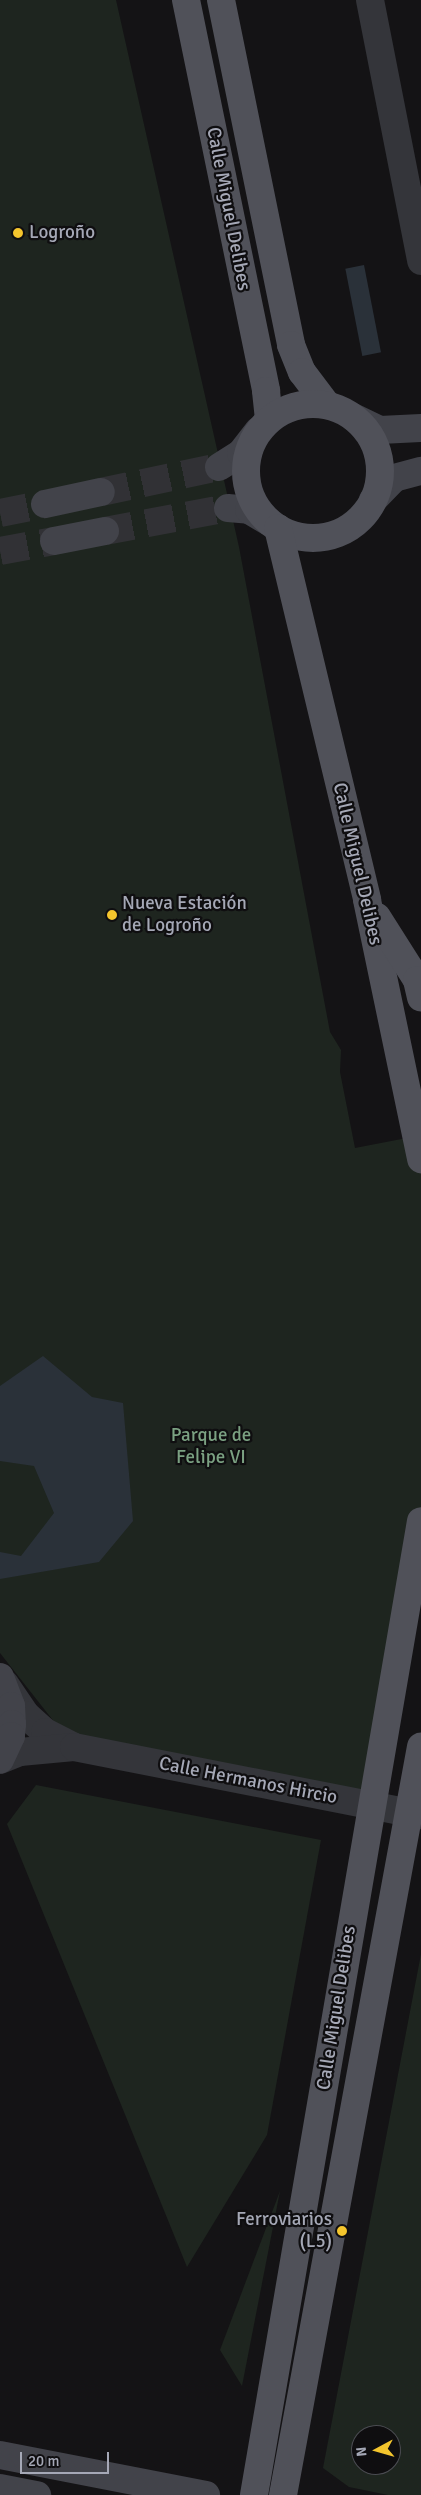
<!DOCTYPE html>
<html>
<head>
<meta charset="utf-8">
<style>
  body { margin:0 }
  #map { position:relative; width:421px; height:2495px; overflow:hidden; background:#141315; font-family:Signika,sans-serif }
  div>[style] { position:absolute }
  .green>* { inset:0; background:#1e251f }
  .water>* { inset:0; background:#2a3139; transform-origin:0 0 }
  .secondary-tunnel>* { height:28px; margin-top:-14px; transform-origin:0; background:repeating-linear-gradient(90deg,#313135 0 28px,transparent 0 42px) }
  .minor>* { height:28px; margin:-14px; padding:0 14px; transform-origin:14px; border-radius:14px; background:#34353a }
  .secondary>* { height:28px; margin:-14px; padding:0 14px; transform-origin:14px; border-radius:14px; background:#42434a }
  .primary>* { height:28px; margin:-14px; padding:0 14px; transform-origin:14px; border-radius:14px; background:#505159 }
  .primary>.ring { margin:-14px; padding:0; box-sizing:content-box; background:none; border:28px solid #505159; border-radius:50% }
  .dots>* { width:14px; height:14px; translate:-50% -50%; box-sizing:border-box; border:2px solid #0f0e10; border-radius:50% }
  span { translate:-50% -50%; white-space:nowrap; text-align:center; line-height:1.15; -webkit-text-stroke:4.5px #0f0e10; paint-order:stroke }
  .street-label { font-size:19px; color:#a5a8b6 }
  .poi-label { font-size:19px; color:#a5a8b6 }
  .left { translate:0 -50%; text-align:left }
  .right { translate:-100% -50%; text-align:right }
  .park-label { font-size:19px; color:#7ba182 }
  .north { position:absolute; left:351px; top:2425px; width:50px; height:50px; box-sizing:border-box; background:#0f0e10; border:1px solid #4b4c52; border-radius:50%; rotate:264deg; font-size:14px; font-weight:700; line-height:20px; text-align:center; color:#a5a8b6 }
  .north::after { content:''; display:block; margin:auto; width:18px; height:22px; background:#f4c52d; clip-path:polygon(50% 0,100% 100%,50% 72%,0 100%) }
  .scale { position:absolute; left:20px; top:2452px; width:89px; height:22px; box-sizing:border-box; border:2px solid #a5a8b6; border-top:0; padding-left:6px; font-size:15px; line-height:18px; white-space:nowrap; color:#a5a8b6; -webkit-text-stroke:4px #0f0e10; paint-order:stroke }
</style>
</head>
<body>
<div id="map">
  <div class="green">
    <i style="clip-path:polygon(0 0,116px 0,239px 547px,330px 1032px,341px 1050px,340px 1072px,355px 1148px,412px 1137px,421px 1172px,421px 1521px,370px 1805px,74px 1747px,0 1653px)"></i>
    <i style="clip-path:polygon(36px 1785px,321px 1840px,267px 2135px,187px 2267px,7px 1824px)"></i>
    <i style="clip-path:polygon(evenodd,421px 1954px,421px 2495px,388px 2495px,349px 2487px,323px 2468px,421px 1954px,361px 2435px,391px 2435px,391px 2465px,361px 2465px,361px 2435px)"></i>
    <i style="clip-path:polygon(280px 2191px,242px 2386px,220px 2350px)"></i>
  </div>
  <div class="water">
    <i style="left:364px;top:265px;width:89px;height:19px;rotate:79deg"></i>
    <i style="clip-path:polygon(43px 1356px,92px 1397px,123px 1403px,133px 1521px,99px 1562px,0 1579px,0 1552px,21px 1556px,54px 1513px,34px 1466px,0 1461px,0 1386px)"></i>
  </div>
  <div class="secondary-tunnel">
    <i style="left:101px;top:492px;width:121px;rotate:-12deg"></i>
    <i style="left:0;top:513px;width:46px;rotate:-11.3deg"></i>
    <i style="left:105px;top:531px;width:125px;rotate:-10.6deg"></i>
    <i style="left:0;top:551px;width:55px;rotate:-10.5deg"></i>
  </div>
  <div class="minor">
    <i style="left:370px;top:0;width:266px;rotate:78.9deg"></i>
    <i style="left:5px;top:1684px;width:37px;rotate:56deg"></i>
    <i style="left:26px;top:1715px;width:25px;rotate:42deg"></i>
    <i style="left:45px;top:1732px;width:33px;rotate:27deg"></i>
    <i style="left:0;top:1760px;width:22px;rotate:-22deg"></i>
    <i style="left:20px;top:1752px;width:54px;rotate:-5.3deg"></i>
    <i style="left:74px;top:1747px;width:354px;rotate:11.1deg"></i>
  </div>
  <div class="secondary">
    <i style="left:353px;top:417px;width:30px;rotate:26deg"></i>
    <i style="left:380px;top:430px;width:41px;rotate:-2.8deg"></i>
    <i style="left:219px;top:467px;width:26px;rotate:-32deg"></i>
    <i style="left:241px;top:453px;width:28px;rotate:-52deg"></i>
    <i style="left:373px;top:500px;width:30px;rotate:-46deg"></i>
    <i style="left:394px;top:478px;width:28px;rotate:-15deg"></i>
    <i style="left:45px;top:504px;width:57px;rotate:-12.1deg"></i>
    <i style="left:228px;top:508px;width:21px;rotate:5deg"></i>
    <i style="left:249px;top:510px;width:23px;rotate:31deg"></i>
    <i style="left:54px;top:541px;width:52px;rotate:-11.1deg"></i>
    <i style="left:0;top:1677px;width:31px;rotate:69deg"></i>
    <i style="left:11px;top:1706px;width:18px;rotate:87deg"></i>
    <i style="left:12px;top:1724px;width:12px;rotate:95deg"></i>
    <i style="left:11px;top:1736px;width:26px;rotate:115deg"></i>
    <i style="left:0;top:2455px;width:210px;rotate:11deg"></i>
    <i style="left:0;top:2488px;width:38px;rotate:11deg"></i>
  </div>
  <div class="primary">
    <i style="left:186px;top:0;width:399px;rotate:78.4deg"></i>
    <i style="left:266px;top:391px;width:28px;rotate:84deg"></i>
    <i style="left:221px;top:0;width:352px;rotate:78.5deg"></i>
    <i style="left:291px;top:345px;width:29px;rotate:68deg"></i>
    <i style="left:302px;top:372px;width:41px;rotate:52.9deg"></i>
    <i class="ring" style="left:246px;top:404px;width:106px;height:106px"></i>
    <i style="left:278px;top:528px;width:382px;rotate:76.5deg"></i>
    <i style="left:367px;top:900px;width:265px;rotate:78.2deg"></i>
    <i style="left:377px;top:917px;width:75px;rotate:57.6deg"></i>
    <i style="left:417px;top:980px;width:18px;rotate:77deg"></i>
    <i style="left:254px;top:2495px;width:988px;rotate:-80.27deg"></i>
    <i style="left:283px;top:2495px;width:761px;rotate:-79.55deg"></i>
  </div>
  <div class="dots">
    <i style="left:18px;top:233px;background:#f4c52d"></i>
    <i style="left:112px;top:915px;background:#f4c52d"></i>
    <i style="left:342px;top:2231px;background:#f4c52d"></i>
  </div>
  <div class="street-label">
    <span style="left:228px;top:209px;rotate:79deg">Calle Miguel Delibes</span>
    <span style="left:357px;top:864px;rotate:77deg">Calle Miguel Delibes</span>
    <span style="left:248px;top:1781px;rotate:11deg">Calle Hermanos Hircio</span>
    <span style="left:337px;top:2008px;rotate:-81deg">Calle Miguel Delibes</span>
  </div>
  <div class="poi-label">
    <span class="left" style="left:29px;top:233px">Logroño</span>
    <span class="left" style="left:122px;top:915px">Nueva Estación<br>de Logroño</span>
    <span class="right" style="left:332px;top:2231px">Ferroviarios<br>(L5)</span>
  </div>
  <div class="park-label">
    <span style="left:211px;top:1447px">Parque de<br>Felipe VI</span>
  </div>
  <div class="north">N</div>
  <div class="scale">20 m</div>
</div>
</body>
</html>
